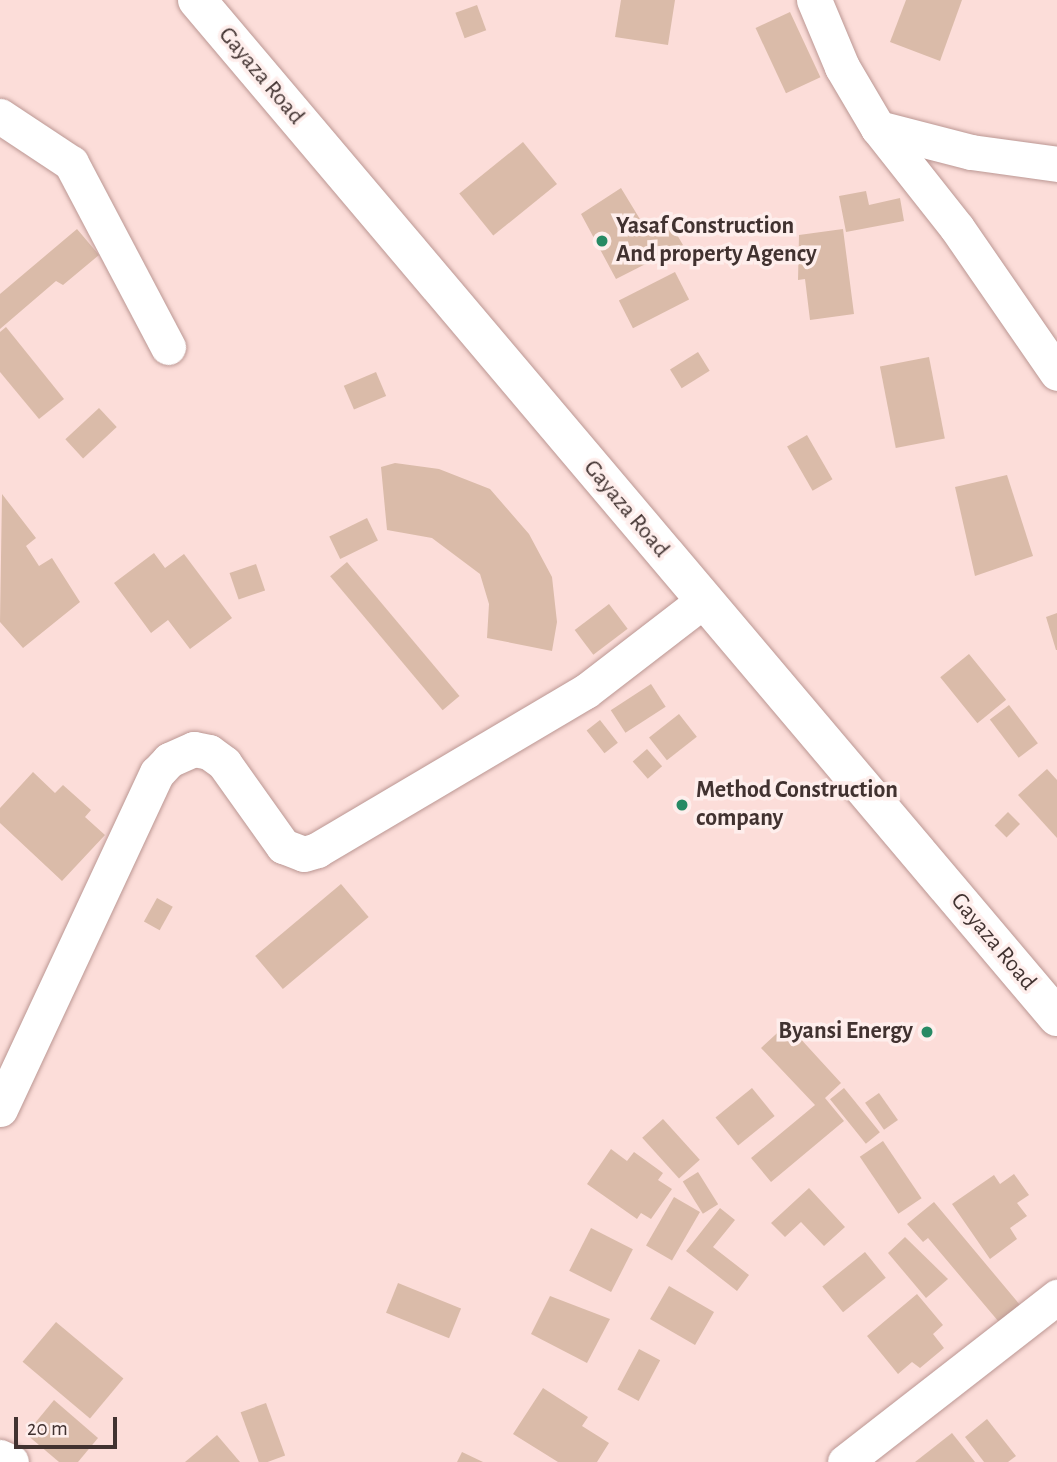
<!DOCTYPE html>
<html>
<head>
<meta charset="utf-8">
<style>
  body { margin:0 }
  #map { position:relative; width:1057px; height:1462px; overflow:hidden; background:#fcddd9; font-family:"Alegreya Sans",sans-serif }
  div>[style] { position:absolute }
  .building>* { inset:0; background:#dabba9; transform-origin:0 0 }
  .roads { filter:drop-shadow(0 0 2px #bb9793) drop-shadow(0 0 2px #bb9793) }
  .street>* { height:35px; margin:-17.5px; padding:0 17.5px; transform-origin:17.5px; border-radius:17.5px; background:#fff }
  .primary>* { height:38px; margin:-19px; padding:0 19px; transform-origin:19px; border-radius:19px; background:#fff }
  .dots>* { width:19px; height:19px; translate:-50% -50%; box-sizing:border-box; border:4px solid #feeeec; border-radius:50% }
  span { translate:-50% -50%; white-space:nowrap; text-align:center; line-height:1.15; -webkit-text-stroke:7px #feeeec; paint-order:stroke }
  .street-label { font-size:24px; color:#413230 }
  .poi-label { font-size:24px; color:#413230; font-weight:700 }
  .left { translate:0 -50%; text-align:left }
  .right { translate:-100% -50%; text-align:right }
  .scale { position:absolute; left:14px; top:1417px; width:103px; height:32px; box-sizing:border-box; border:4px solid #413230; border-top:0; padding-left:9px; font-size:21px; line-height:24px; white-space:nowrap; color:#413230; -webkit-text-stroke:5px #feeeec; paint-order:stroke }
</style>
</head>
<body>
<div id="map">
  <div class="building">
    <i style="clip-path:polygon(621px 0,675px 0,668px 45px,615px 37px)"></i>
    <i style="clip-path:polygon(906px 0,962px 0,940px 61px,890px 42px)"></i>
    <i style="left:477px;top:5px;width:27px;height:23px;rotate:70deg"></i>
    <i style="left:790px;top:12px;width:72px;height:38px;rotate:65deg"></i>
    <i style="left:523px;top:142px;width:54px;height:82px;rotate:51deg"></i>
    <i style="clip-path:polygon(621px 188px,649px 234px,669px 221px,683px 245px,616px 279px,581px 214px)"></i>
    <i style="clip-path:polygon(866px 191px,869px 205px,900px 198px,904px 221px,846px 232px,839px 196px)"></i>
    <i style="clip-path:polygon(77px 229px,99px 255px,63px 285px,56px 281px,0 329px,0 294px)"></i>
    <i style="clip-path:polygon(843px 229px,854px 314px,810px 320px,805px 279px,798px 280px,799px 235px)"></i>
    <i style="left:675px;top:272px;width:31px;height:63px;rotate:63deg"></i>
    <i style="clip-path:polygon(6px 327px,64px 399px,39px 419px,0 372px,0 332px)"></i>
    <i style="left:698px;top:352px;width:22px;height:33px;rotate:58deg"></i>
    <i style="left:929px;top:357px;width:83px;height:50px;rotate:79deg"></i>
    <i style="left:376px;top:372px;width:26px;height:35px;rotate:67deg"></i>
    <i style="left:99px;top:408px;width:26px;height:46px;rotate:47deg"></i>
    <i style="left:807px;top:435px;width:51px;height:23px;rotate:60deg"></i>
    <i style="clip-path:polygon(395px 463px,439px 469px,490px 489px,529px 534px,552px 577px,557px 622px,552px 651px,487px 638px,489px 604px,480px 574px,432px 538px,387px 530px,381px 467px)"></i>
    <i style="clip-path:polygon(1007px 475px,1033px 556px,975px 576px,955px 487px)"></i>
    <i style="clip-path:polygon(2px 494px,36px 538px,26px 546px,39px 566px,52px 558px,80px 602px,23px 648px,0 622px)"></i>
    <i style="left:367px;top:518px;width:25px;height:42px;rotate:64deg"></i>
    <i style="clip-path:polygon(154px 553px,165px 568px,184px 554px,232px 618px,190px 649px,168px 620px,151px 633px,114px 583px)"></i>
    <i style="left:347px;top:562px;width:175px;height:22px;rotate:50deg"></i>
    <i style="left:256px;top:564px;width:28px;height:28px;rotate:71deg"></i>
    <i style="left:609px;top:604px;width:31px;height:43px;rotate:53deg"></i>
    <i style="clip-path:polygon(1057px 613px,1057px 650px,1056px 650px,1046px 617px)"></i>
    <i style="left:969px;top:654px;width:59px;height:37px;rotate:51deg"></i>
    <i style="left:651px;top:684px;width:27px;height:48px;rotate:57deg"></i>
    <i style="left:1009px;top:705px;width:48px;height:24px;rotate:53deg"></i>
    <i style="left:679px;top:714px;width:29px;height:38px;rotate:52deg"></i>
    <i style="left:600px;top:720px;width:29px;height:17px;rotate:52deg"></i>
    <i style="left:647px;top:749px;width:23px;height:19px;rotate:49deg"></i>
    <i style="clip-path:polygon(1047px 769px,1057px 780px,1057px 838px,1018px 795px)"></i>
    <i style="clip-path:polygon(33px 772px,55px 793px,63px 785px,91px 810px,85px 817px,105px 835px,62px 881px,0 823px,0 808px)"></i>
    <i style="left:1008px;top:812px;width:17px;height:19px;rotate:45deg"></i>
    <i style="left:341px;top:884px;width:43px;height:112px;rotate:50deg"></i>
    <i style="left:157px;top:898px;width:18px;height:27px;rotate:29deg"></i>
    <i style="clip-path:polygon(787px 1024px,841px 1083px,825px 1098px,844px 1121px,771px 1182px,751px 1158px,815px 1105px,761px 1048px)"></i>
    <i style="left:752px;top:1088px;width:36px;height:47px;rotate:51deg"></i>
    <i style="left:844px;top:1088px;width:57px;height:18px;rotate:51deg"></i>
    <i style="left:879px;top:1093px;width:33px;height:17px;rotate:55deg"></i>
    <i style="left:663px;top:1119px;width:55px;height:28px;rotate:48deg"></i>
    <i style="left:883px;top:1141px;width:69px;height:28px;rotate:56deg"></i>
    <i style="clip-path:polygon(611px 1149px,627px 1161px,634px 1152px,663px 1173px,658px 1180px,672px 1189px,651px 1219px,641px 1213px,637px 1219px,587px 1184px)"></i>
    <i style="left:698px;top:1172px;width:38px;height:18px;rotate:58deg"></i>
    <i style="clip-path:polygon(1014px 1174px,1029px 1195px,1017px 1203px,1027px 1216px,1010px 1228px,1017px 1239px,990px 1259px,952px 1204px,994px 1175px,1000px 1184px)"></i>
    <i style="clip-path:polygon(809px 1188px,845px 1227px,824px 1246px,801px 1222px,785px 1237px,771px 1223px)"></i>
    <i style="left:674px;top:1197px;width:30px;height:56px;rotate:30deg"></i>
    <i style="clip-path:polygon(934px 1202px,1025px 1311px,1004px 1328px,928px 1238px,923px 1242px,907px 1224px)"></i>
    <i style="clip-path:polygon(720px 1208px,735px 1220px,713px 1247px,749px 1275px,737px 1291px,686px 1251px)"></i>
    <i style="left:591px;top:1228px;width:47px;height:48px;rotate:27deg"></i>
    <i style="clip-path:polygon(905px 1237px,948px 1279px,926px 1298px,888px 1253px)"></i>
    <i style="left:865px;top:1252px;width:33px;height:55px;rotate:51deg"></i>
    <i style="left:398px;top:1283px;width:68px;height:32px;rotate:22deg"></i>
    <i style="left:669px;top:1286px;width:52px;height:38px;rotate:30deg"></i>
    <i style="clip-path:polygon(917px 1294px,943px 1325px,933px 1334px,944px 1348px,920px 1368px,912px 1362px,898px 1374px,867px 1336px)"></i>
    <i style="clip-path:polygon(550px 1296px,610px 1319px,587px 1363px,531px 1334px)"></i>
    <i style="left:56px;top:1322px;width:88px;height:52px;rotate:40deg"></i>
    <i style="left:639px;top:1349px;width:24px;height:46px;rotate:28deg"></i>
    <i style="clip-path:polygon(543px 1388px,588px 1417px,582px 1426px,609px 1443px,597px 1462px,558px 1462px,513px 1434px)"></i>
    <i style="clip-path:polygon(54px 1400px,98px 1438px,78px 1462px,59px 1462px,26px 1434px)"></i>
    <i style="left:266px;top:1403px;width:56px;height:27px;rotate:70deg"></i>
    <i style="clip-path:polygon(987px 1419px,1016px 1456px,1008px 1462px,984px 1462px,965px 1437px)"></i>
    <i style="clip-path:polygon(952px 1433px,975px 1462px,915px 1462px)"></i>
    <i style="clip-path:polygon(217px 1435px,240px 1462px,185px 1462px)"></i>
    <i style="clip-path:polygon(462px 1452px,483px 1462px,457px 1462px)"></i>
  </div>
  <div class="roads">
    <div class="street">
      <i style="left:814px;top:0;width:73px;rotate:67.3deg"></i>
      <i style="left:842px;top:67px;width:71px;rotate:59.5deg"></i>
      <i style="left:878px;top:128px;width:96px;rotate:14.5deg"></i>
      <i style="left:971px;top:152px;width:87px;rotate:7.9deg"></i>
      <i style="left:0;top:116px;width:85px;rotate:33.5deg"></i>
      <i style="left:71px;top:163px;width:208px;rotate:62.2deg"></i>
      <i style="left:878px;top:128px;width:127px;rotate:51.7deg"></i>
      <i style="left:957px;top:228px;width:176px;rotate:55.4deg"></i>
      <i style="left:0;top:1109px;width:371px;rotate:-65deg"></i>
      <i style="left:157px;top:773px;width:18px;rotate:-47deg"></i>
      <i style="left:169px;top:760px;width:27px;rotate:-24deg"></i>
      <i style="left:194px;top:749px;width:15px;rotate:11deg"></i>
      <i style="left:209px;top:752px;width:19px;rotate:36deg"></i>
      <i style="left:224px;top:763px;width:102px;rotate:54.6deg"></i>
      <i style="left:283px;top:846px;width:22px;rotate:21deg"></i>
      <i style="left:304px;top:854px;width:14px;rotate:-17deg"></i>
      <i style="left:317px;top:850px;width:312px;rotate:-30.6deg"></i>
      <i style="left:586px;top:691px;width:148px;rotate:-37.6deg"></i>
      <i style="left:0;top:1457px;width:12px;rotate:24deg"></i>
      <i style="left:845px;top:1462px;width:269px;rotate:-37.9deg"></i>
    </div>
    <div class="primary">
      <i style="left:197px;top:0;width:1332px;rotate:49.78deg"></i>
    </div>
  </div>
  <div class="dots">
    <i style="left:602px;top:241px;background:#278a64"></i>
    <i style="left:682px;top:805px;background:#278a64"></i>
    <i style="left:927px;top:1032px;background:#278a64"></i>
  </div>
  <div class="street-label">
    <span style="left:261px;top:76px;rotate:50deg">Gayaza Road</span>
    <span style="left:626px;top:509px;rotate:50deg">Gayaza Road</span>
    <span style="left:993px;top:942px;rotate:50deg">Gayaza Road</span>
  </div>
  <div class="poi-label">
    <span class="left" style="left:616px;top:241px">Yasaf Construction<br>And property Agency</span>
    <span class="left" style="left:696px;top:805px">Method Construction<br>company</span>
    <span class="right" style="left:913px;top:1032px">Byansi Energy</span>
  </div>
  <div class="scale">20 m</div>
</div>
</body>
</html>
